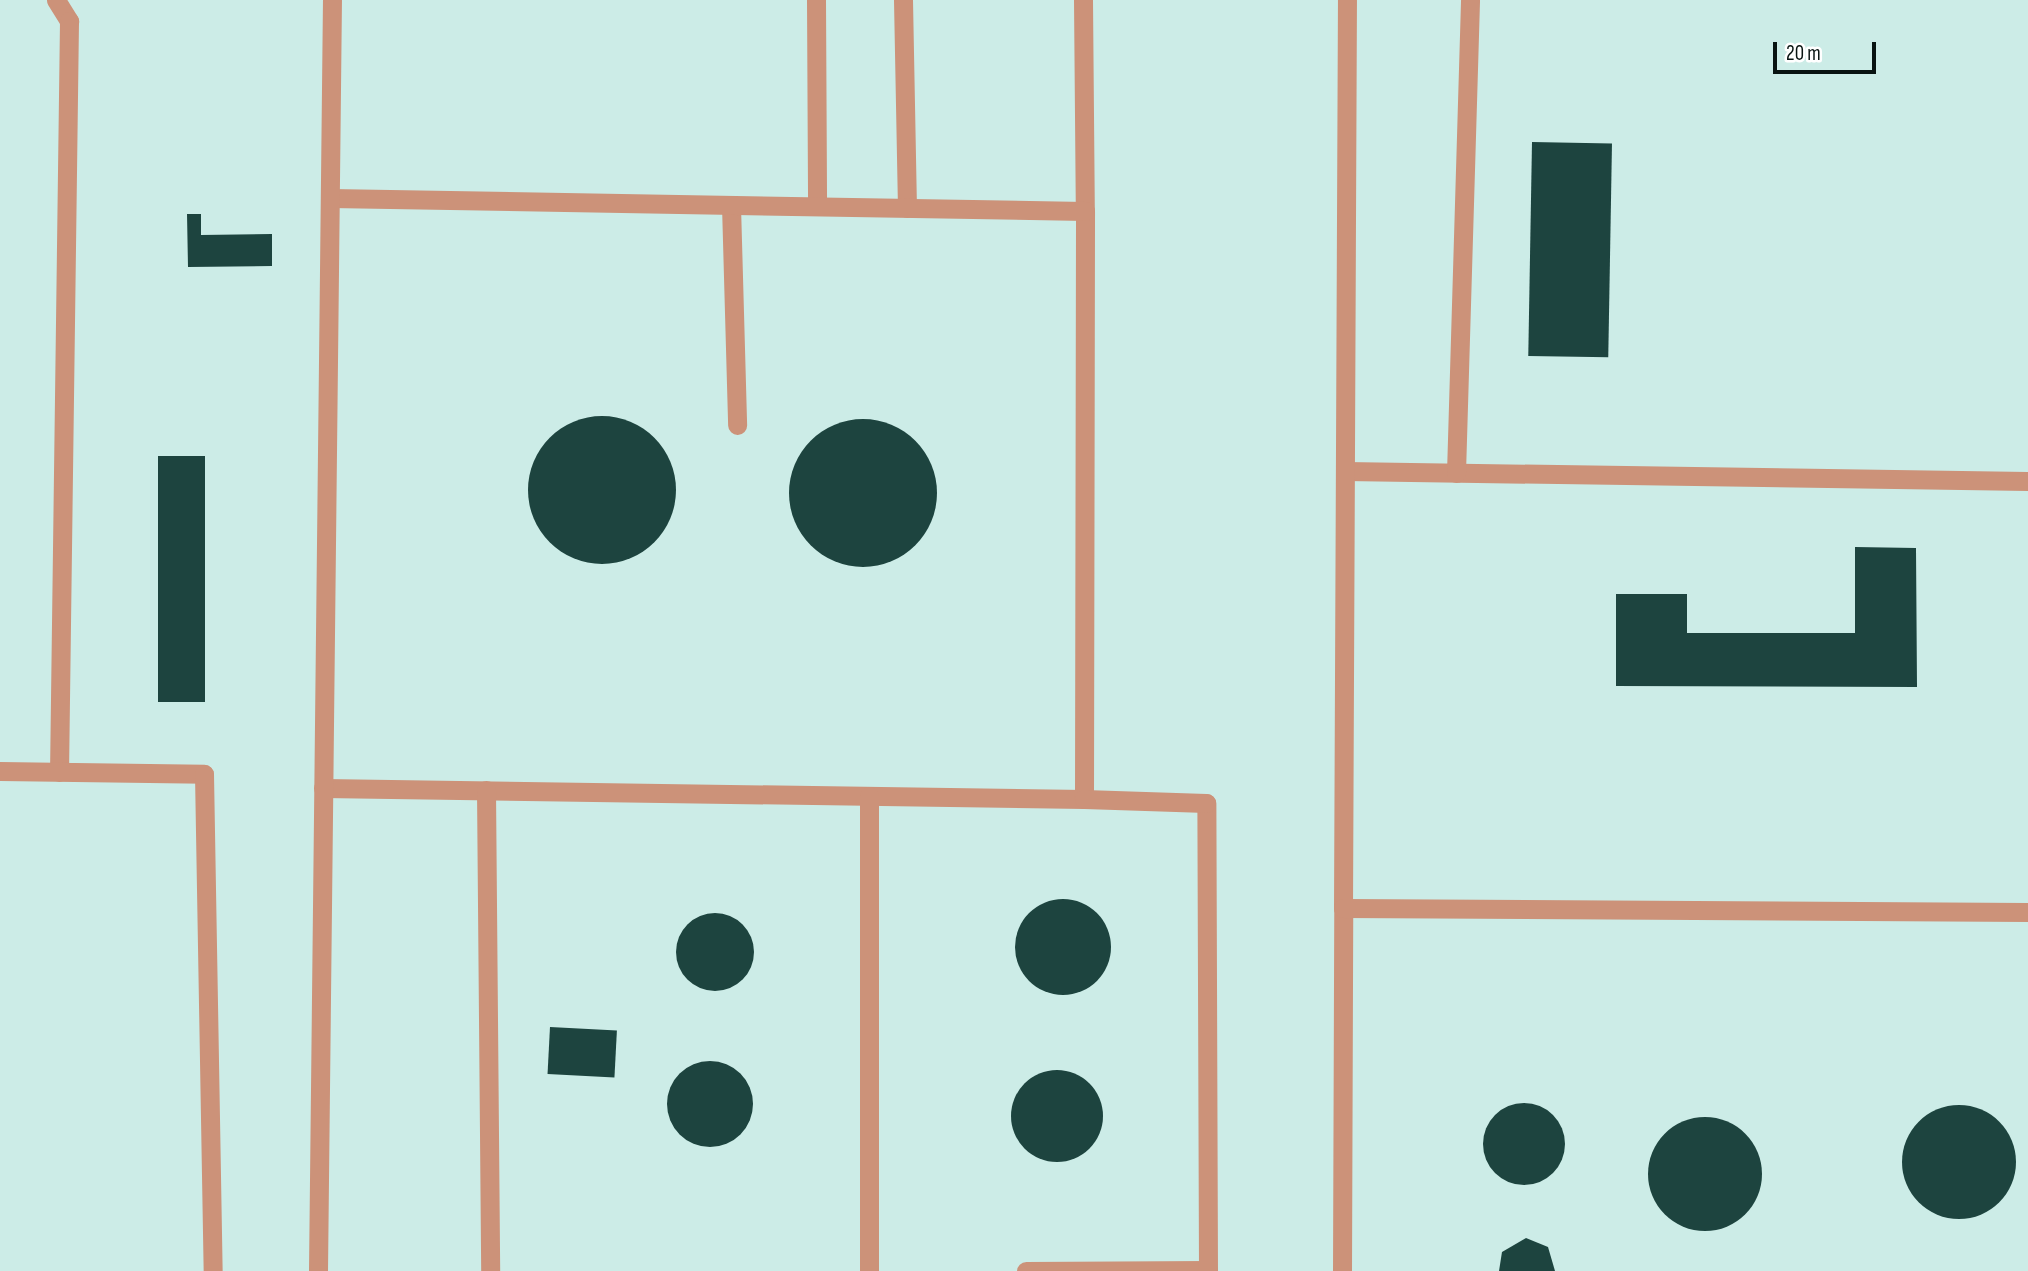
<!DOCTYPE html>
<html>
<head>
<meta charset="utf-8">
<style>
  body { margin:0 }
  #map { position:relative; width:2028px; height:1271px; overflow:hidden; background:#ccece7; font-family:"Sofia Sans Condensed",sans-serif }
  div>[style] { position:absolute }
  .building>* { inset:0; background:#1d443f; transform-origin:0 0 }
  .round { border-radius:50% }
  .lane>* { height:19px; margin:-9.5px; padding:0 9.5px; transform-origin:9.5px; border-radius:9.5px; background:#cc9279 }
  span { translate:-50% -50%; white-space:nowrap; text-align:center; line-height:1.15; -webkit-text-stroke:7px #fff; paint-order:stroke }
  .scale { position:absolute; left:1773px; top:42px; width:103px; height:32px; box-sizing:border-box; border:4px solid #081412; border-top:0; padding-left:9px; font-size:21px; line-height:24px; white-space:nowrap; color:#081412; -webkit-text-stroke:5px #fff; paint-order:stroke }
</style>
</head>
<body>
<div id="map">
  <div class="building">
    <i style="left:1532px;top:142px;width:80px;height:214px;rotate:1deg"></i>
    <i style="clip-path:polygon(187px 214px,201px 214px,201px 235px,272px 234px,272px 266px,188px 267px)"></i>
    <i class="round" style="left:528px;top:416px;width:148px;height:148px"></i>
    <i class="round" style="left:789px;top:419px;width:148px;height:148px"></i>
    <i style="left:205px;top:456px;width:246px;height:47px;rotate:90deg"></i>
    <i style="clip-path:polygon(1855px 547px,1916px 548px,1917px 687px,1616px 686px,1616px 594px,1687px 594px,1687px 633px,1855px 633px)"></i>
    <i class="round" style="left:1015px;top:899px;width:96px;height:96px"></i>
    <i class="round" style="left:676px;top:913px;width:78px;height:78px"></i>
    <i style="left:550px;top:1027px;width:67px;height:47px;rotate:3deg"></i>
    <i class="round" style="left:667px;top:1061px;width:86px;height:86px"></i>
    <i class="round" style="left:1011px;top:1070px;width:92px;height:92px"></i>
    <i class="round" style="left:1483px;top:1103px;width:82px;height:82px"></i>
    <i class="round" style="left:1902px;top:1105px;width:114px;height:114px"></i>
    <i class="round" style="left:1648px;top:1117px;width:114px;height:114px"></i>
    <i style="clip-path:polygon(1526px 1238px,1548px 1247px,1555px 1271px,1499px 1271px,1502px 1252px)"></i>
  </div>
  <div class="lane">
    <i style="left:56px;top:0;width:25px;rotate:58deg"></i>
    <i style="left:69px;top:21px;width:751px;rotate:90.76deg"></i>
    <i style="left:816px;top:0;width:206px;rotate:89.7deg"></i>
    <i style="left:903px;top:0;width:208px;rotate:88.9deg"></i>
    <i style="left:1083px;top:0;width:211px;rotate:89.5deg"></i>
    <i style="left:731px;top:205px;width:220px;rotate:88.4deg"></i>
    <i style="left:1345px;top:471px;width:683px;rotate:0.84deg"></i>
    <i style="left:1456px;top:473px;width:473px;rotate:-88.3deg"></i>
    <i style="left:0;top:771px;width:204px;rotate:0.8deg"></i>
    <i style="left:204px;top:774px;width:497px;rotate:89deg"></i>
    <i style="left:323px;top:788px;width:761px;rotate:0.83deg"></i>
    <i style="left:1084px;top:799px;width:588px;rotate:-89.9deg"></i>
    <i style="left:1085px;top:211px;width:755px;rotate:-179.01deg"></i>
    <i style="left:486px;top:790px;width:481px;rotate:89.5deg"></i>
    <i style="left:869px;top:796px;width:475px;rotate:90deg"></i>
    <i style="left:1343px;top:908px;width:908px;rotate:-89.75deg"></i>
    <i style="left:318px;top:1271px;width:1271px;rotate:-89.37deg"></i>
    <i style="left:1026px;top:1271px;width:182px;rotate:-0.3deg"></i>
    <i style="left:1208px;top:1270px;width:467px;rotate:-90.2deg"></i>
    <i style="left:1206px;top:803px;width:122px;rotate:-178.1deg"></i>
    <i style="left:1342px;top:1271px;width:363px;rotate:-89.8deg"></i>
    <i style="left:1343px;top:908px;width:685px;rotate:0.33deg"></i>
  </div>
  <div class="scale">20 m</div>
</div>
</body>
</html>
